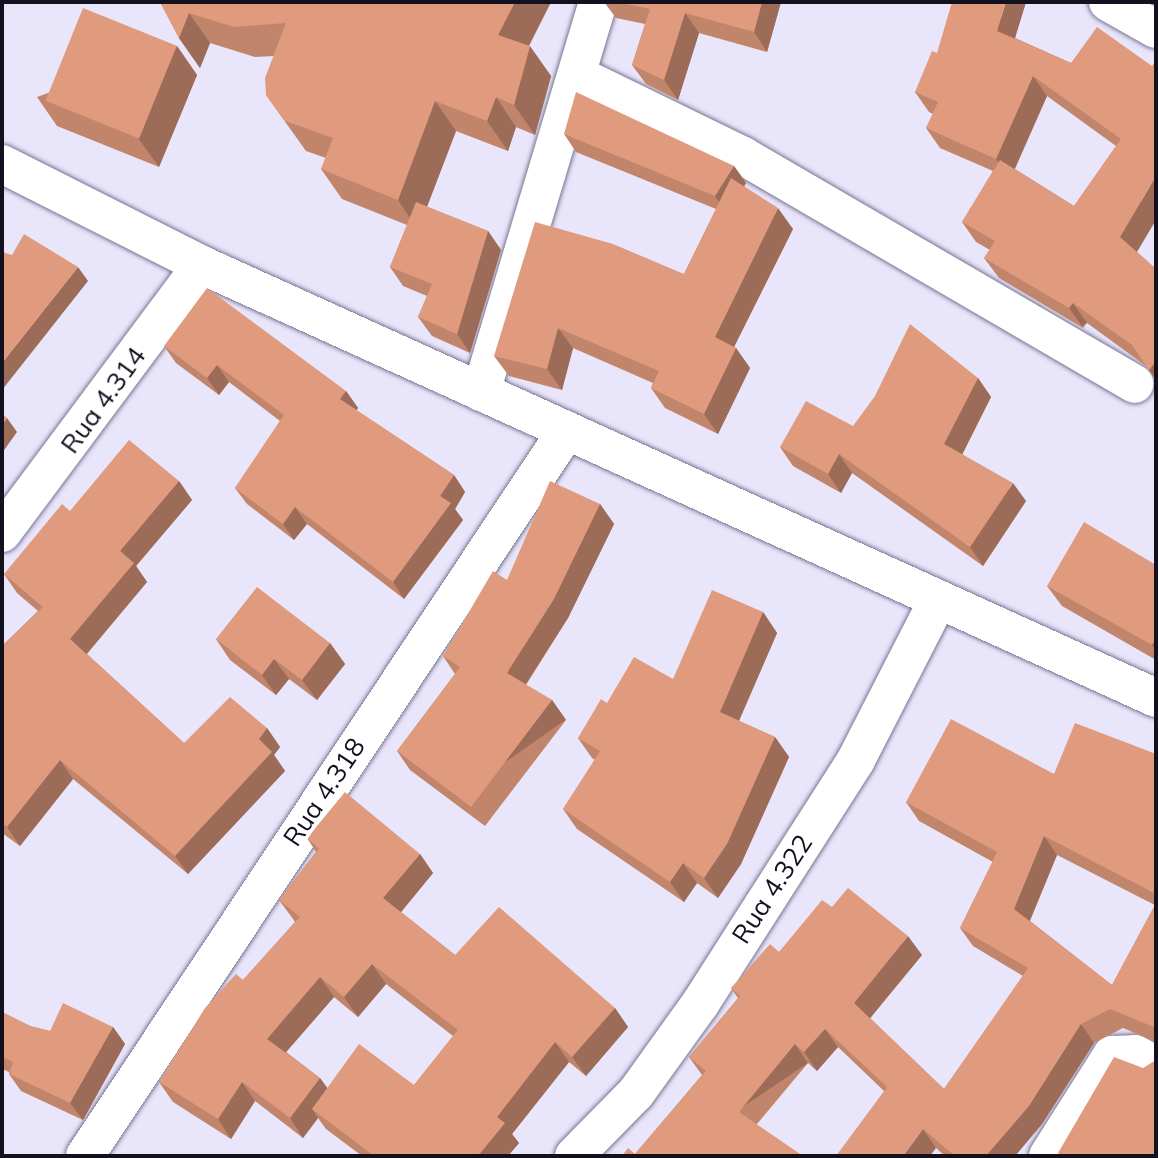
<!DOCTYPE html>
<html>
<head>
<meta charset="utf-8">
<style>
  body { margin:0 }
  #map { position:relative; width:1158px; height:1158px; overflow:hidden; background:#e9e6fb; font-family:Mulish,sans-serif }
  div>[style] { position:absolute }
  .roads { filter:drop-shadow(0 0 2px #787493) drop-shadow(0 0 2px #787493) }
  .street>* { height:38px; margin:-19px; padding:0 19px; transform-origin:19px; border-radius:19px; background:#fff }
  .wall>* { inset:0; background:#c1856c }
  .shaded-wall>* { inset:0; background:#9d6c58; transform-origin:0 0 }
  .building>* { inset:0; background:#e09b7e; transform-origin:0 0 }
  span { translate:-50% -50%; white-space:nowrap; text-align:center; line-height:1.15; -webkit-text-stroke:7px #fff; paint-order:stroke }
  .street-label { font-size:26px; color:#13111d }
  .frame { position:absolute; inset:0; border:4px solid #13111d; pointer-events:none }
</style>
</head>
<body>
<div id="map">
  <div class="roads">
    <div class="street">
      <i style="left:1108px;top:2px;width:55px;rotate:29.4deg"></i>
      <i style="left:577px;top:75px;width:185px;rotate:26deg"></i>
      <i style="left:743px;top:156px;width:453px;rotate:30.2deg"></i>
      <i style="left:2px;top:164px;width:224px;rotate:26.8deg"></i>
      <i style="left:202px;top:265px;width:1048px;rotate:24.41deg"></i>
      <i style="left:481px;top:392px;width:407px;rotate:-73.3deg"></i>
      <i style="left:2px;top:533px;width:334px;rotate:-53.3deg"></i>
      <i style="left:85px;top:1156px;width:871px;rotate:-56.42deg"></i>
      <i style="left:574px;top:1156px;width:88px;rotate:-45.5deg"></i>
      <i style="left:636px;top:1093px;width:110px;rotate:-54.3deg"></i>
      <i style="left:700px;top:1004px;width:290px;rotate:-57.4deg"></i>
      <i style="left:856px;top:760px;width:180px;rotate:-62.9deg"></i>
      <i style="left:1048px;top:1156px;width:120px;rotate:-57.6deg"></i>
      <i style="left:1112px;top:1055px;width:23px;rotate:-2deg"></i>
      <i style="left:1135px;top:1054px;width:24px;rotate:28deg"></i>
    </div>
  </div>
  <div class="wall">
    <i style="clip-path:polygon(160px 2px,551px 2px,529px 46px,551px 76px,535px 135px,516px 127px,508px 151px,456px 131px,427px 207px,488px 231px,501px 250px,470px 353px,432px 336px,418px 317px,427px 296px,403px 286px,390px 267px,407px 225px,342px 199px,321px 169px,326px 158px,306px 151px,266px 95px,274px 56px,255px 57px,210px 43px,200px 68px,179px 38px)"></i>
    <i style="clip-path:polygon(604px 2px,781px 2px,767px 52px,699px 33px,678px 100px,646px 84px,632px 65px,645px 24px,616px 18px)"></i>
    <i style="clip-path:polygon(evenodd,1026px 2px,1015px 38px,1071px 63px,1152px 66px,1137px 252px,1156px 269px,1156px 380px,1146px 366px,1087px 323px,1083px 328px,999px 278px,984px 258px,990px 250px,976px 242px,962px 222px,993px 171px,940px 148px,926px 128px,933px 114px,929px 112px,915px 92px,937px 53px,1026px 2px,1047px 96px,1116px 146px,1074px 206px,1015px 169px,1047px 96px)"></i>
    <i style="clip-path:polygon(177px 46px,197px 75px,159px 167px,57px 126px,37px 97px)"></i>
    <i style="clip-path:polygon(564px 134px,734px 166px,746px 183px,744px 186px,793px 229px,734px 347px,736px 348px,750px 368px,718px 434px,665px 408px,651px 388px,653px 383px,573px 348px,562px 390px,509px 376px,494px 356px,684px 274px,716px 209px,576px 152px)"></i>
    <i style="clip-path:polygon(164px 346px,346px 391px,358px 408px,356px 410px,454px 475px,465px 492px,455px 509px,463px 520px,404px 599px,307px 524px,294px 540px,247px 504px,235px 488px,280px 421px,229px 382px,219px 395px,176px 363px)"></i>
    <i style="clip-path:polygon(978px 378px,991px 397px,962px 454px,1026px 501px,983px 566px,852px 473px,841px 493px,793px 466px,780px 447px,853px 426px)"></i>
    <i style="clip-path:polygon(179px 481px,192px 500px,136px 566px,147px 582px,87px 654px,184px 743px,267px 728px,280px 747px,274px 755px,285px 771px,188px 874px,73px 779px,20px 846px,2px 833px,2px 646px,38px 611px,17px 593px,4px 574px,70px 511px)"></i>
    <i style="clip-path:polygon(600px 504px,614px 524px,568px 618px,526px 685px,552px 700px,566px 720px,485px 826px,410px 770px,397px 751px,455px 674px,443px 656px,507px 580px)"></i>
    <i style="clip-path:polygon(1156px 565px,1156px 660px,1062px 606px,1047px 586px)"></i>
    <i style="clip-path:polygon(763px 612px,777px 633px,739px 721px,775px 737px,789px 757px,741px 864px,718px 898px,697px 883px,684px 902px,577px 829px,563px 809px,595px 760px,592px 758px,578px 738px,607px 703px,673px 679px)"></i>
    <i style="clip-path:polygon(216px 639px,330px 643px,345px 664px,317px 700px,289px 679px,276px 695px,230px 660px)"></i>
    <i style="clip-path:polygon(evenodd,1156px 754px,1156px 1042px,1123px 1028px,1094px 1043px,1042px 1124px,1015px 1156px,945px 1156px,936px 1148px,884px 1091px,838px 1047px,817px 1071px,808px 1063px,757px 1124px,635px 1154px,702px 1075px,689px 1057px,738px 998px,731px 988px,779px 952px,832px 907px,922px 955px,870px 1018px,944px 1089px,1023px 976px,973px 946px,960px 928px,993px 862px,919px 821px,906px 802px,1156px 754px,1057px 855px,1155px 905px,1112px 985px,1030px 921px,1057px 855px)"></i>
    <i style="clip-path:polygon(evenodd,307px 838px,420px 854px,433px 873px,401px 912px,455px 955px,615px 1008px,628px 1027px,586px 1076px,569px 1062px,512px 1134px,519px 1143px,508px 1156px,362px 1156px,326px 1129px,318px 1118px,303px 1138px,255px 1101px,231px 1139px,173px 1102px,159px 1082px,243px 980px,295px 922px,293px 919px,279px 900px,316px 852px,307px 838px,386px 984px,453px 1036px,414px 1085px,327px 1088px,320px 1078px,286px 1052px,334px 997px,358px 1017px,386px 984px)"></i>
    <i style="clip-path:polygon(2px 1012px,30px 1026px,50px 1031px,113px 1027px,125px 1044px,83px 1120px,21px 1091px,9px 1074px,9px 1072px,2px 1069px)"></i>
  </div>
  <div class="shaded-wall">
    <i style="clip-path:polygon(515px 2px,551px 2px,519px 65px,498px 35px)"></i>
    <i style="clip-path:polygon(762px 2px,781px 2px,767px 52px,754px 32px)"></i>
    <i style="clip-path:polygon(1006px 2px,1026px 2px,1011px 51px,997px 31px)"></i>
    <i style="clip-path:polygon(189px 13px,210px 43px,200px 68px,179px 38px)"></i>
    <i style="clip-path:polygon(685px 13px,699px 33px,678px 100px,664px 80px)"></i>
    <i style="clip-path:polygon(177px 46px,197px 75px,159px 167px,138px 138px)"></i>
    <i style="clip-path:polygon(530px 46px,551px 76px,535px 135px,514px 105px)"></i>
    <i style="clip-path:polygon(1033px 76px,1047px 96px,1010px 179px,996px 159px)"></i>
    <i style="clip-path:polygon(496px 97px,516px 127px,508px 151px,487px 121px)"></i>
    <i style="clip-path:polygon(435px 101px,456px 131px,418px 230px,398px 200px)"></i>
    <i style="clip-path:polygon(734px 166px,746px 183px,727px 214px,715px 196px)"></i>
    <i style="clip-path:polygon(1156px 176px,1156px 220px,1134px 257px,1120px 237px)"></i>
    <i style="clip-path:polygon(778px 208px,793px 229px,729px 357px,715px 337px)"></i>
    <i style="clip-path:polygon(488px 231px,501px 250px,470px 353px,457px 334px)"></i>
    <i style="clip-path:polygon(78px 267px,88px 281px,2px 390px,2px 363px)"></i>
    <i style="left:1073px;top:303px;width:24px;height:6px;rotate:55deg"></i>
    <i style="clip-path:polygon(558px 328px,573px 348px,562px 390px,547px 369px)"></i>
    <i style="clip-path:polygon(736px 348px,750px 368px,718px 434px,704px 414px)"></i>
    <i style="clip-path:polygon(1156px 361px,1156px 380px,1149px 370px)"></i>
    <i style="clip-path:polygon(217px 365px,229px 382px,219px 395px,207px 378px)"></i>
    <i style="clip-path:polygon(978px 378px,991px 397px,958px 463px,944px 444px)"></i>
    <i style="clip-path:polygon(346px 391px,358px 408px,352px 416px,340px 399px)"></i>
    <i style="clip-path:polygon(7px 418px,17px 432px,2px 453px,2px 425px)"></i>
    <i style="clip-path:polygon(839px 454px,852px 473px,841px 493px,828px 474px)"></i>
    <i style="clip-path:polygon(454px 475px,465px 492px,455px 509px,463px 520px,404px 599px,393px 582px,440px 496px)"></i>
    <i style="clip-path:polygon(179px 481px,192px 500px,136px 566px,147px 582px,83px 658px,70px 639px,120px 551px)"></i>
    <i style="clip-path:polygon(1013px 483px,1026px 501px,983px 566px,970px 547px)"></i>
    <i style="clip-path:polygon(600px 504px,614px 524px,568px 618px,520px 693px,507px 673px)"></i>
    <i style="clip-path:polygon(295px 507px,307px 524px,294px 540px,283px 524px)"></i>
    <i style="clip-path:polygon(763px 612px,777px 633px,734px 732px,720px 712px)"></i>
    <i style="clip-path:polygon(1156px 638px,1156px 651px,1152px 645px)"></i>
    <i style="clip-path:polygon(330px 643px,345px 664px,317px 700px,302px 680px)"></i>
    <i style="clip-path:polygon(274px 659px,289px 679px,276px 695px,262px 675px)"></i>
    <i style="left:552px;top:700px;width:24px;height:134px;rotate:55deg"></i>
    <i style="clip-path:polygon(267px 728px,280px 747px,274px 755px,285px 771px,188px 874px,175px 856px)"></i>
    <i style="clip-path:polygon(775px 737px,789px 757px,741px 864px,718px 898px,704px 878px)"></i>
    <i style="clip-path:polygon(60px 760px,73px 779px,20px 846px,7px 827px)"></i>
    <i style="clip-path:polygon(1044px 836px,1057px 855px,1027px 927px,1014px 909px)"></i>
    <i style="clip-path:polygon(420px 854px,433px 873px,397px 917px,383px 898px)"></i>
    <i style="clip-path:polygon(683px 863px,697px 883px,684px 902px,670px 882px)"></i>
    <i style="clip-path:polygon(908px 936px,922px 955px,867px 1022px,854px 1003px)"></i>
    <i style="clip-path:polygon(372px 964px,386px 984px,358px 1017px,344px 997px)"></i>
    <i style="clip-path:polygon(320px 977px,334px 997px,281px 1058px,267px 1039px)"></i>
    <i style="clip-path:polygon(615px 1008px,628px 1027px,586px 1076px,572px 1057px)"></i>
    <i style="clip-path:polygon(1081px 1024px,1094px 1043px,1042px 1124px,1015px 1156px,986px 1156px)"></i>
    <i style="clip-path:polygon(113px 1027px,125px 1044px,83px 1120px,70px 1103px)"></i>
    <i style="clip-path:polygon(825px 1029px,838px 1047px,817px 1071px,804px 1052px)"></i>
    <i style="clip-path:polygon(555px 1042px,569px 1062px,512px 1134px,519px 1143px,508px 1156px,478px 1156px,497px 1117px)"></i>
    <i style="left:795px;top:1044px;width:23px;height:88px;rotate:56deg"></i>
    <i style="clip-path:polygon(320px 1078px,334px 1097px,312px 1109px,318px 1118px,303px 1138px,290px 1118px)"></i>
    <i style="clip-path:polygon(242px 1082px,255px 1101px,231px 1139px,218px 1119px)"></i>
    <i style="clip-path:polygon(923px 1129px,936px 1148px,930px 1156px,903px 1156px)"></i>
  </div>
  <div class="building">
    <i style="clip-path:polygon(160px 2px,515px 2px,498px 35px,530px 46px,514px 105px,496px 97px,487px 121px,435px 101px,398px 200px,321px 169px,333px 138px,285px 121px,266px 95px,265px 78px,286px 23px,234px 27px,189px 13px,179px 38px)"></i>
    <i style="clip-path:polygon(616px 2px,762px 2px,754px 32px,685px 13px,664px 80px,632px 65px,650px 9px)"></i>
    <i style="clip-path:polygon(952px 2px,1006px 2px,997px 31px,1071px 63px,1097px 27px,1152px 66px,1156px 60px,1156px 176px,1120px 237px,1156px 269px,1156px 361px,1149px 370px,1132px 345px,1073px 303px,1069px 308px,984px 258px,995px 241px,962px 222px,1000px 160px,1074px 206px,1121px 139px,1033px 76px,996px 159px,926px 128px,938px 102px,915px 92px,932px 51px,937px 53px)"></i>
    <i style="left:83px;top:8px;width:101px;height:100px;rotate:22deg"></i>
    <i style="clip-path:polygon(576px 92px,734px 166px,715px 196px,564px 134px)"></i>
    <i style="clip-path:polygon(731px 178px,778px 208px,715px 337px,736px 348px,704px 414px,651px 388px,659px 371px,558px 328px,547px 369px,494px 356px,535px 222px,613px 244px,684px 274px)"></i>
    <i style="clip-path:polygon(416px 202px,488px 231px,457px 334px,418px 317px,432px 284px,390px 267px)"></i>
    <i style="clip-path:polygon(24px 234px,78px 267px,2px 363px,2px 252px,12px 255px)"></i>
    <i style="clip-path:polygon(207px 288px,346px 391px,340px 399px,454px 475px,440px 496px,451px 503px,393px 582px,295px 507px,283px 524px,235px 488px,284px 415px,217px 365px,207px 378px,164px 346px)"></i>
    <i style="clip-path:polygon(910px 324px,978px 378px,944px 444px,1013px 483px,970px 547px,839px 454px,828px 474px,780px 447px,806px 401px,853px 426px,875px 396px)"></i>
    <i style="clip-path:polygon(2px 414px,7px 418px,2px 425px)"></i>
    <i style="clip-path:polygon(129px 440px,179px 481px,120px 551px,134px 563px,70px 639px,184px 743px,230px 697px,267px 728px,259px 739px,272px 752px,175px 856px,60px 760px,7px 827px,2px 823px,2px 646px,43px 607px,4px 574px,62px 504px,70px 511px)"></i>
    <i style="clip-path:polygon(550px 481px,600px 504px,554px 599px,507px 673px,552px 700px,471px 807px,397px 751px,460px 667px,443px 656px,493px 571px,507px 580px)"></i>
    <i style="clip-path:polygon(1084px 522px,1156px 565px,1156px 638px,1152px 645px,1047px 586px)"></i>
    <i style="clip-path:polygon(257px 587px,330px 643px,302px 680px,274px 659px,262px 675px,216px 639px)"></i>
    <i style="clip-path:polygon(712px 590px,763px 612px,720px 712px,775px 737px,727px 844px,704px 878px,683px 863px,670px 882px,563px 809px,600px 751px,578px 738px,601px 699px,607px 703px,634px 657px,673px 679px)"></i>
    <i style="clip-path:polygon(951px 719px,1054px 774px,1075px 723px,1156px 754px,1156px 894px,1044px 836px,1014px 909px,1112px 985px,1156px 903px,1156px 1030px,1154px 1027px,1110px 1009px,1081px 1024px,1029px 1106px,986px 1156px,955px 1156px,923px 1129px,903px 1156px,836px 1156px,887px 1087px,825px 1029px,804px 1052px,795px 1044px,739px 1112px,803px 1156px,622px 1156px,628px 1148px,635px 1154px,706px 1071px,689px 1057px,740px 996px,731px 988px,770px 944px,779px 952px,822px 900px,832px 907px,848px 888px,908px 936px,854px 1003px,944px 1089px,1028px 968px,960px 928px,997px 852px,906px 802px)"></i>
    <i style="clip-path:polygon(345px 792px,420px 854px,383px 898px,455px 955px,499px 907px,615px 1008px,572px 1057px,555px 1042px,497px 1117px,505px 1123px,478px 1156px,374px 1156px,312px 1109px,359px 1044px,414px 1085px,458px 1030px,372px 964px,344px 997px,320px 977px,267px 1039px,320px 1078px,290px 1118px,242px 1082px,218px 1119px,159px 1082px,205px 1008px,236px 974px,243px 980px,300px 917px,279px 900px,319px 849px,307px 838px)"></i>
    <i style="clip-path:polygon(63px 1003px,113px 1027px,70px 1103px,9px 1074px,13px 1062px,2px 1057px,2px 1012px,30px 1026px,50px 1031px)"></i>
    <i style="clip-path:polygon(1114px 1057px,1143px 1068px,1156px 1060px,1156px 1156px,1062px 1156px,1058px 1153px)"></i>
  </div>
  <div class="street-label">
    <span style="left:103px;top:400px;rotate:-54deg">Rua 4.314</span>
    <span style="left:324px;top:792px;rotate:-56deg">Rua 4.318</span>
    <span style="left:772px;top:889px;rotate:-57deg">Rua 4.322</span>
  </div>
  <div class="frame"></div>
</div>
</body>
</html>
